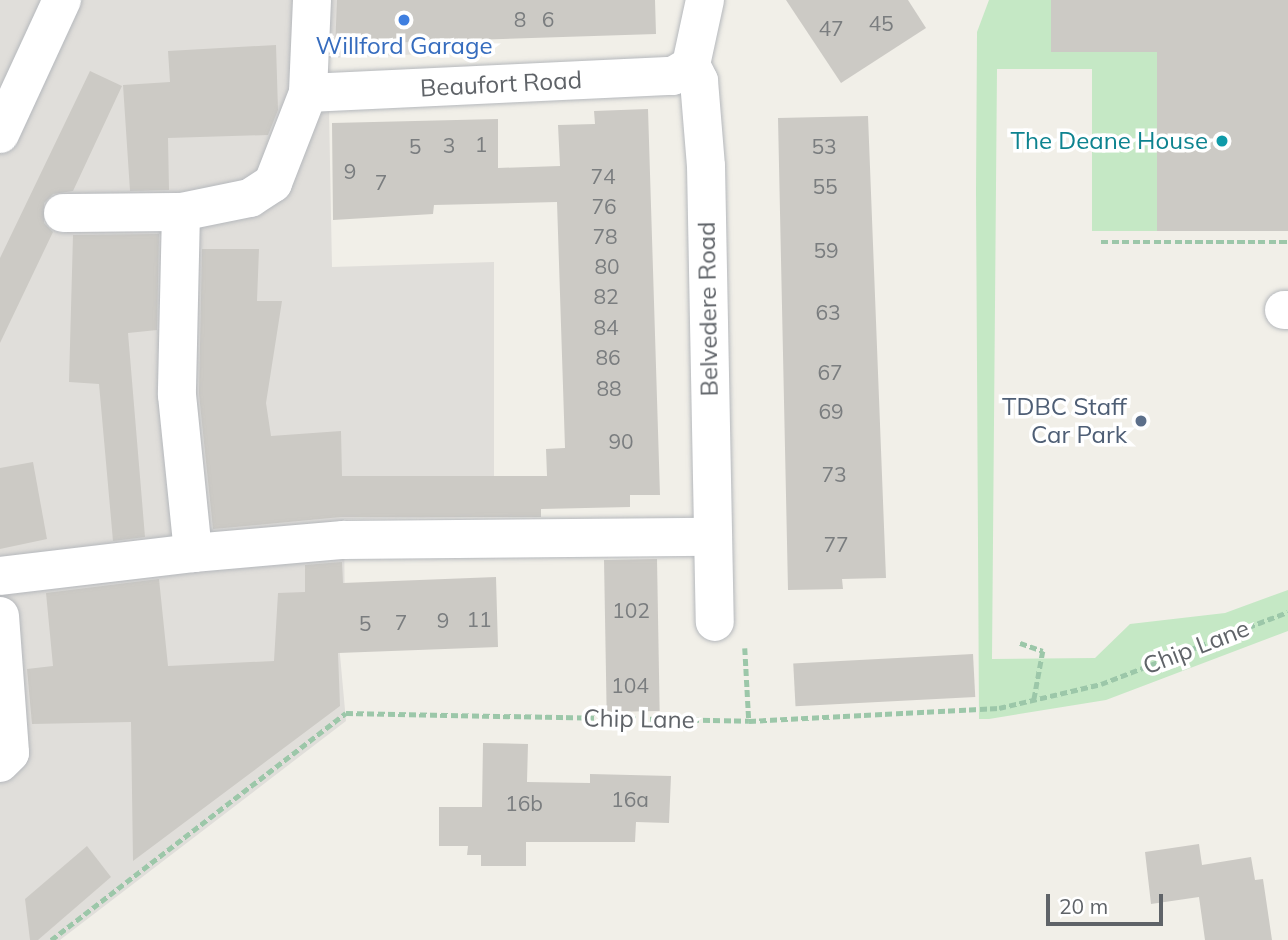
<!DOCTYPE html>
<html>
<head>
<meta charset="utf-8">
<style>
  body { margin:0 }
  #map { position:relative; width:1288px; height:940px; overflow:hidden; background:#f1efe8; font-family:Mulish,sans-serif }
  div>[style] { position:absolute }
  .industrial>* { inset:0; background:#e0deda }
  .green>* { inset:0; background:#c5e8c5 }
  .building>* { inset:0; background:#cccac5; transform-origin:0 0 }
  .path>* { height:4.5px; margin-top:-2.25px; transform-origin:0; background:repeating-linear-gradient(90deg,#9cc7a9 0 7px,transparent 0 10.5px) }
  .roads { filter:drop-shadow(0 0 2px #b5b8bc) drop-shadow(0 0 2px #b5b8bc) }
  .minor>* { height:38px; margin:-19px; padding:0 19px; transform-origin:19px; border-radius:19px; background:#fff }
  .dots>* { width:19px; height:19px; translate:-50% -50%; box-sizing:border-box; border:4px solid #fff; border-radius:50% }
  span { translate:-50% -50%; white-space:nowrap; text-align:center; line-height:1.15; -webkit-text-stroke:7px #fff; paint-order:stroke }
  .number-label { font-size:21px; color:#7a7d7f }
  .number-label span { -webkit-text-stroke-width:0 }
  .shop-label { font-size:24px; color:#366cbe }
  .street-label { font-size:24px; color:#5f6368 }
  .culture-label { font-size:24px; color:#0d838f }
  .right { translate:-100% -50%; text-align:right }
  .service-label { font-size:24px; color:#4e5e75 }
  .scale { position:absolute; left:1046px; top:894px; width:117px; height:32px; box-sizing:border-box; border:4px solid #5f6368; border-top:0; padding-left:9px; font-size:21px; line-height:24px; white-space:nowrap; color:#5f6368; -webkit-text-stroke:5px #fff; paint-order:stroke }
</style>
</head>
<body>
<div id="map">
  <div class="industrial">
    <i style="clip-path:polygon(0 0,471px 0,471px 52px,328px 58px,332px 267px,494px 262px,494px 517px,344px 519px,345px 633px,338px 633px,346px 721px,60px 940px,0 940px)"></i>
  </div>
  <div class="green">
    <i style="clip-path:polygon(989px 0,1051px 0,1157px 52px,1157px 231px,1092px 231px,1092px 69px,997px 69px,992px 659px,1095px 658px,1130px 624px,1225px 613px,1288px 590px,1288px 631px,1106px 700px,989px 719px,979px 719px,976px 191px,977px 32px)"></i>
  </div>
  <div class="building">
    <i style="clip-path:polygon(337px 0,655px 0,656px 34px,382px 43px,382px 49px,335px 50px)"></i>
    <i style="clip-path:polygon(786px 0,908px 0,926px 28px,841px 83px)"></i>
    <i style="clip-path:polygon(1051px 0,1288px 0,1288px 231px,1157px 231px,1157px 52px,1051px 52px)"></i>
    <i style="clip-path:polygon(276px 45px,278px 110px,268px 135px,168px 138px,169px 190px,130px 191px,123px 85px,170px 82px,168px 51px)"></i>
    <i style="clip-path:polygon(90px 71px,122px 86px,73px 191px,53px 194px,44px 203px,44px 223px,53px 232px,0 343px,0 258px)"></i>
    <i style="clip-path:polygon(648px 109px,660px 495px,630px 495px,630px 507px,541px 509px,541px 517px,341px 517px,213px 529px,199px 394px,202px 249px,259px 249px,257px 301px,282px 301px,266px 403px,271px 436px,341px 431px,342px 476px,547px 476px,546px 449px,565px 448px,557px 202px,434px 205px,433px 214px,333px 220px,332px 123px,498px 119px,498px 168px,560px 166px,558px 125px,595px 124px,594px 111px)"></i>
    <i style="clip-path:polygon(868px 116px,886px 578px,842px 579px,843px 589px,788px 590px,778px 118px)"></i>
    <i style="clip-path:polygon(159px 234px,157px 330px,128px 333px,145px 537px,113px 541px,99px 384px,69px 382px,73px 235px)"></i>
    <i style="clip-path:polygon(33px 462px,47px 539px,0 549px,0 468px)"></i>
    <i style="left:657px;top:559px;width:152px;height:53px;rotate:89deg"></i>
    <i style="clip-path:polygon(342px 562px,343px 583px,496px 577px,498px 647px,338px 653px,340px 706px,133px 861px,131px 722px,32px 724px,27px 669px,53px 666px,46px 593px,159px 579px,168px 666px,274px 661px,278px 593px,305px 592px,305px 565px)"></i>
    <i style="left:973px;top:654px;width:43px;height:180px;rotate:87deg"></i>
    <i style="clip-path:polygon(483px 743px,528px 744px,527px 782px,590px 783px,590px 774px,671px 776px,669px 823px,636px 822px,635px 842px,526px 842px,526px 866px,481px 866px,481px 855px,467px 855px,468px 846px,439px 846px,439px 807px,482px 807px)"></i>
    <i style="clip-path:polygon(1199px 844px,1202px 865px,1251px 857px,1255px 880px,1263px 879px,1272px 940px,1205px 940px,1199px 897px,1151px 904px,1145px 852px)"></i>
    <i style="clip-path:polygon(87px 846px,111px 877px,38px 940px,30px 940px,25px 899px)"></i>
  </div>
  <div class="path">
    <i style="left:1101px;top:242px;width:187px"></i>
    <i style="left:1020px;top:643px;width:24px;rotate:19deg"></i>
    <i style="left:1043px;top:651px;width:50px;rotate:100.4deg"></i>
    <i style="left:745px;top:648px;width:73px;rotate:86.9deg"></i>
    <i style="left:51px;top:940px;width:372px;rotate:-37.6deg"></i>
    <i style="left:346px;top:713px;width:403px;rotate:1.1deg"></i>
    <i style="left:749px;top:721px;width:250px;rotate:-3deg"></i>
    <i style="left:999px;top:708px;width:105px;rotate:-13.2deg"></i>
    <i style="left:1101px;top:684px;width:200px;rotate:-21.1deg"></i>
  </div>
  <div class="roads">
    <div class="minor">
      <i style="left:312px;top:0;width:93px;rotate:92.5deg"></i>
      <i style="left:308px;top:93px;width:97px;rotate:111.3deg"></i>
      <i style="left:273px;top:183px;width:27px;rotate:147deg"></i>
      <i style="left:250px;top:198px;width:70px;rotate:168.5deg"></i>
      <i style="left:181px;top:212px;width:183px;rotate:91.3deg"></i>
      <i style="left:177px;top:395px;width:159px;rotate:84.2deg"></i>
      <i style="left:193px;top:553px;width:151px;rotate:-5deg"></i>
      <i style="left:343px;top:540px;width:369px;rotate:-0.5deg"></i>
      <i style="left:705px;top:0;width:66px;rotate:102.2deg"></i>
      <i style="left:691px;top:65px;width:18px;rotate:63deg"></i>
      <i style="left:699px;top:81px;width:85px;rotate:85.3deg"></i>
      <i style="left:706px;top:166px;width:456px;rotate:88.9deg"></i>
      <i style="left:308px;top:93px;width:365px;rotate:-2.7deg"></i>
      <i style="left:673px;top:76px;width:21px;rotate:-31deg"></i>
      <i style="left:0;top:134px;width:148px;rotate:-65.2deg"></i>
      <i style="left:63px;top:213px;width:118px;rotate:-0.5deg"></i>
      <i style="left:1284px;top:310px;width:4px"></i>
      <i style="left:0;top:576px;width:194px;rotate:-6.8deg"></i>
      <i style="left:0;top:616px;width:137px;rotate:85.8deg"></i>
      <i style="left:10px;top:753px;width:14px;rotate:135deg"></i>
    </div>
  </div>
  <div class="dots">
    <i style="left:404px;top:20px;background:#3f7fe0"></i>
    <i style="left:1222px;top:141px;background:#0f9aa8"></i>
    <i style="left:1141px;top:421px;background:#5c6f8a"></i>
  </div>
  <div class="number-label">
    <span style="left:520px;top:19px">8</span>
    <span style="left:548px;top:19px">6</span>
    <span style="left:881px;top:23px">45</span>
    <span style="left:831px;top:28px">47</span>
    <span style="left:481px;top:144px">1</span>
    <span style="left:449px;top:145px">3</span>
    <span style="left:415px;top:146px">5</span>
    <span style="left:824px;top:146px">53</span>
    <span style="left:350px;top:171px">9</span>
    <span style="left:603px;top:176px">74</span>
    <span style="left:381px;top:182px">7</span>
    <span style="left:825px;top:186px">55</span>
    <span style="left:604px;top:206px">76</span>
    <span style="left:605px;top:236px">78</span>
    <span style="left:826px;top:250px">59</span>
    <span style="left:607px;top:266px">80</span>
    <span style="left:606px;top:296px">82</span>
    <span style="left:828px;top:312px">63</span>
    <span style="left:606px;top:327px">84</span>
    <span style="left:608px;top:357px">86</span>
    <span style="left:830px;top:372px">67</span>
    <span style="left:609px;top:388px">88</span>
    <span style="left:831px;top:411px">69</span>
    <span style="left:621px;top:441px">90</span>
    <span style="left:834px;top:474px">73</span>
    <span style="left:836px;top:544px">77</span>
    <span style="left:631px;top:610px">102</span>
    <span style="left:479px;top:619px">11</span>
    <span style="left:443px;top:620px">9</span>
    <span style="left:401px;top:622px">7</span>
    <span style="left:365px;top:623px">5</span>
    <span style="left:630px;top:685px">104</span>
    <span style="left:630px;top:799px">16a</span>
    <span style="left:524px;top:803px">16b</span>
  </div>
  <div class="shop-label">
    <span style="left:404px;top:46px">Willford Garage</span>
  </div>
  <div class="street-label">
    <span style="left:501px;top:84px;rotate:-3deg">Beaufort Road</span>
    <span style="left:708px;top:309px;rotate:-91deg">Belvedere Road</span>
    <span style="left:1196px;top:647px;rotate:-21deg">Chip Lane</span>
    <span style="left:639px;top:719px;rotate:1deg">Chip Lane</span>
  </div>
  <div class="culture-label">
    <span class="right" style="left:1208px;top:141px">The Deane House</span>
  </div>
  <div class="service-label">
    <span class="right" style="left:1127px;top:421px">TDBC Staff<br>Car Park</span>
  </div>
  <div class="scale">20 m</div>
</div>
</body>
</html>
